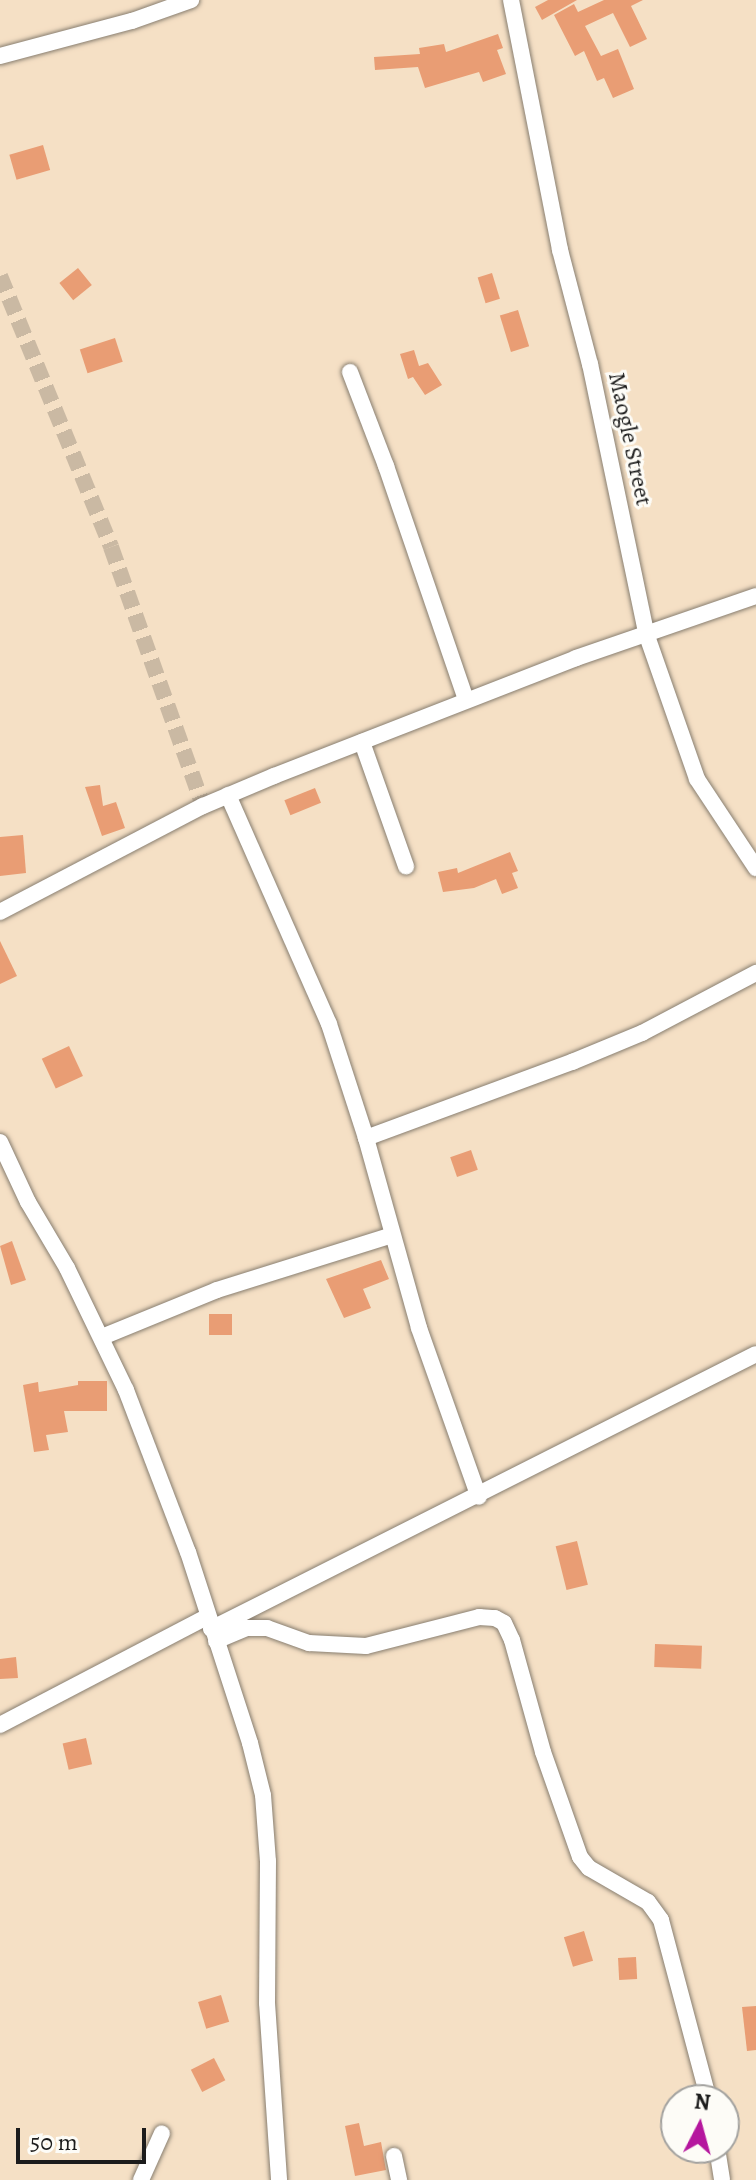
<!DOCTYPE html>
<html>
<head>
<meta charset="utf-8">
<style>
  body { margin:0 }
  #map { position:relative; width:756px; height:2180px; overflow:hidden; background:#f5e0c5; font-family:Alegreya,serif }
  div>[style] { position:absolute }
  .building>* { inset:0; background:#e99d74; transform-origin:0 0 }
  .street-tunnel>* { height:16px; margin-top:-8px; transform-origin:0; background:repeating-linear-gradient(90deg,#cab9a3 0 16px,transparent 0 24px) }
  .roads { filter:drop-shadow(0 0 2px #887e70) drop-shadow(0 0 2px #887e70) }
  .street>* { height:16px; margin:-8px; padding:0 8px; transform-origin:8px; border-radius:8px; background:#fff }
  span { translate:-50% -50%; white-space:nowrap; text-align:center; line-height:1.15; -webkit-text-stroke:6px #fdfcf7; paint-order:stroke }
  .street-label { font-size:24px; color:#1c1c1c }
  .north { position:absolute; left:660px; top:2084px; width:80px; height:80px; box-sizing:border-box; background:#fdfcf7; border:2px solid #a3a29f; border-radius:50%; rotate:6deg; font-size:22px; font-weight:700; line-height:32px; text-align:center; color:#1c1c1c }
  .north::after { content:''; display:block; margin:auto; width:28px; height:36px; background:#b5179e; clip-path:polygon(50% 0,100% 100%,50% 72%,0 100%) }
  .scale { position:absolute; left:16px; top:2128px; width:130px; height:36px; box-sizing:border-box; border:4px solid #1c1c1c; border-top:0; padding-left:10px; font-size:24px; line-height:28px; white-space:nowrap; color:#1c1c1c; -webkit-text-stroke:6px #fdfcf7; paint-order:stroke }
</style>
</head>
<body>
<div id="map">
  <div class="building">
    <i style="clip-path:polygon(548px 0,577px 0,542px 20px,535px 7px)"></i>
    <i style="clip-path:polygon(604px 0,643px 0,631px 6px,647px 39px,630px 47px,613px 13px,585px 26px,601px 56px,618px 49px,634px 89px,613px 98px,604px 78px,597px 81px,584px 51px,575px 56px,554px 15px,574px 4px,578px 12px)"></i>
    <i style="clip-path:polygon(498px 34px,503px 48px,497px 50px,506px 74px,483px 82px,479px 72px,425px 88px,418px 67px,375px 70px,374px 57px,420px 54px,419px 48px,444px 44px,446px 52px)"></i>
    <i style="left:43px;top:145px;width:26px;height:35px;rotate:74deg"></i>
    <i style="left:78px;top:268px;width:22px;height:24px;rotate:51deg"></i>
    <i style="left:492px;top:273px;width:27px;height:15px;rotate:73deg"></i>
    <i style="left:518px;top:310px;width:38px;height:19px;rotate:73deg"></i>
    <i style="left:115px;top:338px;width:25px;height:37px;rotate:72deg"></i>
    <i style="clip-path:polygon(414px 350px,419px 366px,428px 363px,442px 385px,425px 395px,413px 377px,408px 379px,400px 354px)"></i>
    <i style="clip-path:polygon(100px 785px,103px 806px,116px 802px,125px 828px,102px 836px,85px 787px)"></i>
    <i style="left:315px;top:788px;width:16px;height:33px;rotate:68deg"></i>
    <i style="clip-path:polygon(23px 835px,26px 873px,0 876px,0 837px)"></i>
    <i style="clip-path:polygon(510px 852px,518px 871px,512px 873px,518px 888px,502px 894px,496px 879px,474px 888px,443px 892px,438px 872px,457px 868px,458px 873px)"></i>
    <i style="clip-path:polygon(0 941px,17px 976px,0 984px)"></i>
    <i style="left:69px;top:1046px;width:33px;height:30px;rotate:65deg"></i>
    <i style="left:471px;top:1150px;width:21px;height:22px;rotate:71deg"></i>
    <i style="clip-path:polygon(12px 1241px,26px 1280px,11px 1285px,0 1246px)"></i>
    <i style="clip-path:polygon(381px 1260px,389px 1279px,363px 1289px,371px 1308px,344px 1318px,326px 1279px)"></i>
    <i style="left:209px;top:1314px;width:23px;height:21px"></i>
    <i style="clip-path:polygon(78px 1381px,107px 1381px,107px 1411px,64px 1411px,68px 1432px,46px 1435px,49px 1450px,34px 1452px,23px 1385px,38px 1382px,39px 1392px,78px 1385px)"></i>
    <i style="left:577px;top:1541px;width:45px;height:22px;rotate:76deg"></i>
    <i style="left:655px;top:1644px;width:47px;height:23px;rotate:2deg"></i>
    <i style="clip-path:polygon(16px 1657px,18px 1678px,0 1679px,0 1659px)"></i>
    <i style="left:86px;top:1738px;width:27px;height:24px;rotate:77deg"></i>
    <i style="left:584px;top:1931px;width:31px;height:21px;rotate:73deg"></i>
    <i style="left:636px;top:1957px;width:22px;height:18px;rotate:87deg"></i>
    <i style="left:221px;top:1995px;width:28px;height:24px;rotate:73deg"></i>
    <i style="clip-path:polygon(756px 2006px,756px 2050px,747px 2051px,742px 2007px)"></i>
    <i style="left:214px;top:2058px;width:25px;height:26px;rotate:63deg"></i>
    <i style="clip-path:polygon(359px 2123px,364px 2146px,381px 2142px,386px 2170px,355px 2176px,345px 2126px)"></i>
  </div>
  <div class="street-tunnel">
    <i style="left:0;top:276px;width:293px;rotate:67.7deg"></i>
    <i style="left:111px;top:547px;width:275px;rotate:70.4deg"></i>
  </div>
  <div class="roads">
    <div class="street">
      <i style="left:511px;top:0;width:255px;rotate:78.9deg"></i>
      <i style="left:560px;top:250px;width:118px;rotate:75.3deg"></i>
      <i style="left:590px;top:364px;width:278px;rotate:78.2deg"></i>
      <i style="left:647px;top:636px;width:151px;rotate:70.7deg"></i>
      <i style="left:697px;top:779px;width:107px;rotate:56.5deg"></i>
      <i style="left:0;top:56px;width:137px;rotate:-14.9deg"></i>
      <i style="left:132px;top:21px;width:63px;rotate:-19.6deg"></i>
      <i style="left:350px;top:372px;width:101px;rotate:69deg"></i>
      <i style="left:386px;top:466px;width:247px;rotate:71.1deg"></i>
      <i style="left:362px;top:742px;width:132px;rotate:70.5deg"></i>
      <i style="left:228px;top:795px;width:250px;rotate:66.2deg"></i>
      <i style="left:329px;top:1024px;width:120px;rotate:72deg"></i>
      <i style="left:366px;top:1138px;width:197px;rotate:74.4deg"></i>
      <i style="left:419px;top:1328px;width:179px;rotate:70.5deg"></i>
      <i style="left:0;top:912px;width:229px;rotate:-27.6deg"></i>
      <i style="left:203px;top:806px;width:77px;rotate:-22.9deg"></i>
      <i style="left:274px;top:776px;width:324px;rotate:-21.3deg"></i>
      <i style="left:576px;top:658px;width:190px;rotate:-19deg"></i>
      <i style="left:366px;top:1138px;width:220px;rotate:-20.3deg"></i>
      <i style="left:572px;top:1062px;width:76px;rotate:-22.5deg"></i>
      <i style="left:642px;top:1033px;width:129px;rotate:-27.8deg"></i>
      <i style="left:0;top:1142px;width:66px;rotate:65deg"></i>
      <i style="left:28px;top:1202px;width:77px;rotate:59.4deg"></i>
      <i style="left:67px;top:1268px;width:136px;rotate:64.2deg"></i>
      <i style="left:126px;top:1390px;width:173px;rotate:69.1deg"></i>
      <i style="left:188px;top:1552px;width:201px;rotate:72deg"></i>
      <i style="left:250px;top:1743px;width:54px;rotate:76deg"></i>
      <i style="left:263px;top:1795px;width:66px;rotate:85.7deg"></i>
      <i style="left:268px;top:1861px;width:142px;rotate:90.4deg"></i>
      <i style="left:267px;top:2003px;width:177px;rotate:86.1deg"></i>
      <i style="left:102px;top:1337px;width:124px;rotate:-22.2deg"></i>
      <i style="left:217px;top:1290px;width:183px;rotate:-17.4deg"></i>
      <i style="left:211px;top:1629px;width:610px;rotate:-26.77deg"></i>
      <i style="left:216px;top:1641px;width:33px;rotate:-23deg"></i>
      <i style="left:246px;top:1628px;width:21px"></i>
      <i style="left:267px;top:1628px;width:45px;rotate:19.7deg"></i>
      <i style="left:309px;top:1643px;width:57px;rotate:3deg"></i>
      <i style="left:366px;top:1646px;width:117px;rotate:-14.4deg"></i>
      <i style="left:479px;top:1617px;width:16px;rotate:4deg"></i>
      <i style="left:495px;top:1618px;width:10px;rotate:29deg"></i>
      <i style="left:504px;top:1623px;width:19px;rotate:65deg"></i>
      <i style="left:512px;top:1640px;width:116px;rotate:74.5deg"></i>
      <i style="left:543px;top:1752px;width:111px;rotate:70.6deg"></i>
      <i style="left:580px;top:1857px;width:14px;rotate:51deg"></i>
      <i style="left:589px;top:1868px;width:68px;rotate:30deg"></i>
      <i style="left:648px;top:1902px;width:22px;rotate:54deg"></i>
      <i style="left:661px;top:1920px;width:186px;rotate:75.1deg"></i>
      <i style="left:0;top:1725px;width:233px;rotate:-27.6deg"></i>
      <i style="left:717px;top:2148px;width:32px;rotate:81deg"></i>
      <i style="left:394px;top:2156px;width:25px;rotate:78deg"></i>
      <i style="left:141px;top:2180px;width:51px;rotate:-65.9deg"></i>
    </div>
  </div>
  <div class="street-label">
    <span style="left:630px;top:439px;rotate:78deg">Maogle Street</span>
  </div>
  <div class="north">N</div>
  <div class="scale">50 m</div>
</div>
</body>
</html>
